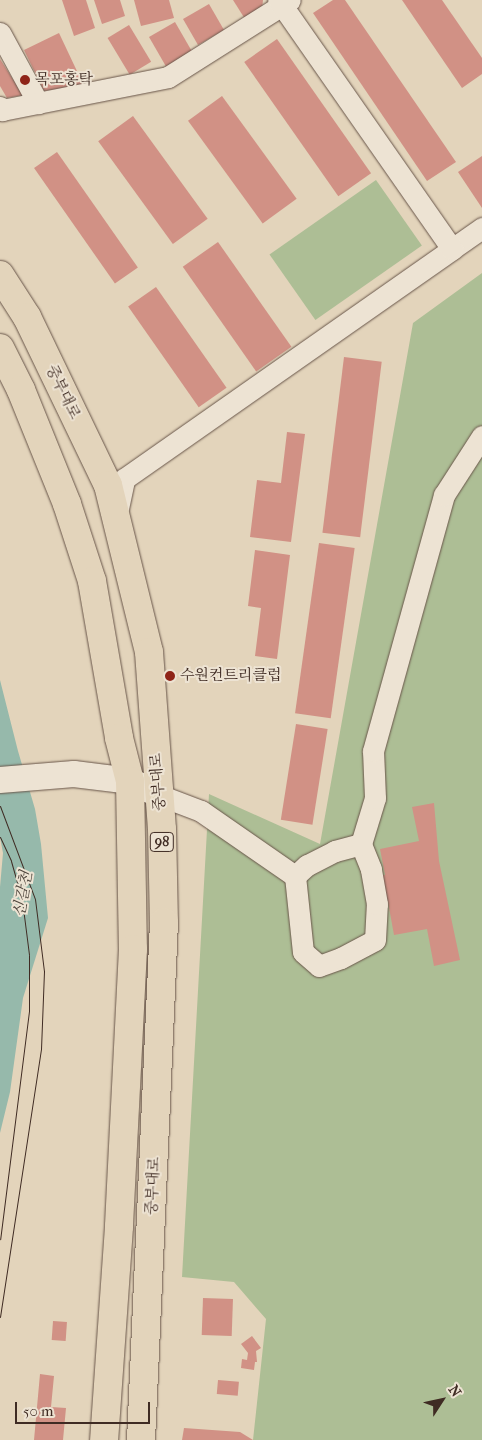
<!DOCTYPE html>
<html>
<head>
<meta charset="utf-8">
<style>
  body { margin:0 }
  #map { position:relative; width:482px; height:1440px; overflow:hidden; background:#e3d4bb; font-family:"IM FELL French Canon","Noto Serif KR",serif }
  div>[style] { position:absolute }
  .green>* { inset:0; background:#adbe95; transform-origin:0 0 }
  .water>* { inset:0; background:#96b9ab }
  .building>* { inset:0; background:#d19185; transform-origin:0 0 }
  .roads { filter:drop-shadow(0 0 1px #685549) drop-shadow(0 0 1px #685549) }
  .minor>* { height:21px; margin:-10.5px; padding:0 10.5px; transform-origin:10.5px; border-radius:10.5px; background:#ede3d3 }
  .tertiary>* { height:26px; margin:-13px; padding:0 13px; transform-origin:13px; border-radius:13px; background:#ede3d3 }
  .primary>* { height:28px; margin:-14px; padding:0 14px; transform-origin:14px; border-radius:14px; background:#e3d4bb }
  .tram>* { height:1px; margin:-0.5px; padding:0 0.5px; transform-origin:0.5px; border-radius:0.5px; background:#3f2b23 }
  .dots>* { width:14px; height:14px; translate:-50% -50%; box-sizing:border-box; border:2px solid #ede3d3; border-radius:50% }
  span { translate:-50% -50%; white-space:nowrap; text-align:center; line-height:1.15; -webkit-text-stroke:4px #ede3d3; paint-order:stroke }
  .shield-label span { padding:1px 4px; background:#ede3d3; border:1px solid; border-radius:4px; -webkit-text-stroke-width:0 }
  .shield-label { font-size:14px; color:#3f2b23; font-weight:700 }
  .poi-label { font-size:15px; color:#3f2b23 }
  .left { translate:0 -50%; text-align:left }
  .street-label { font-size:15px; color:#3f2b23 }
  .water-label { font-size:16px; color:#50473e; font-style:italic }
  .north { position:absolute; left:417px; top:1375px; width:50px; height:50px; -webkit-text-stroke:4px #ede3d3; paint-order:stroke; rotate:55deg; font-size:14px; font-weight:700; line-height:20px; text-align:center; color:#3f2b23 }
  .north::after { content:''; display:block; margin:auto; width:18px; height:22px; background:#3f2b23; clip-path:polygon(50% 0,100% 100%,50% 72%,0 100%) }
  .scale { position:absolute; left:15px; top:1402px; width:135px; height:22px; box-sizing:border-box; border:2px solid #3f2b23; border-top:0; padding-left:6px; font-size:15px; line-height:18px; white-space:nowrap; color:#3f2b23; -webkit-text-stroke:4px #ede3d3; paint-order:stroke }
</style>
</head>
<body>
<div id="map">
  <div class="green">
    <i style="left:376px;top:180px;width:80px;height:130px;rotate:55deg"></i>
    <i style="clip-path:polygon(482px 273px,482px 1440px,253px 1440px,266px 1319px,234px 1282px,182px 1277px,209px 794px,320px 844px,413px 323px)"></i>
  </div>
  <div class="water">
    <i style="clip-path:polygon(0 680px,18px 751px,35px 809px,41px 844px,48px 918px,23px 998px,10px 1092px,0 1133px,0 887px,3px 853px,0 837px)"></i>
  </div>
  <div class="building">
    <i style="clip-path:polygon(62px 0,86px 0,95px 28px,74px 36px)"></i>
    <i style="clip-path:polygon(94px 0,120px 0,125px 16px,102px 24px)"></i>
    <i style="clip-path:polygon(134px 0,169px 0,174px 18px,141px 26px)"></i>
    <i style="clip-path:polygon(233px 0,263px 0,262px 9px,245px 19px)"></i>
    <i style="clip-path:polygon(333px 0,345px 0,456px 162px,427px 181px,313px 13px)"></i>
    <i style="clip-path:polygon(402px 0,442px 0,482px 58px,482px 74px,462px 88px)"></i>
    <i style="left:209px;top:4px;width:30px;height:30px;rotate:60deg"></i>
    <i style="left:175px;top:22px;width:34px;height:30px;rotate:60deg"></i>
    <i style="left:129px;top:25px;width:43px;height:25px;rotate:59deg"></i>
    <i style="clip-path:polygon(59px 33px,84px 86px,44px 91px,24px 50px)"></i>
    <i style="left:277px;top:39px;width:164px;height:40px;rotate:55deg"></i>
    <i style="clip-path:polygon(0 59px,23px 95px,7px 98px,0 86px)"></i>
    <i style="left:222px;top:96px;width:127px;height:42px;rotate:54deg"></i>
    <i style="left:133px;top:116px;width:127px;height:43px;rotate:54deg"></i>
    <i style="left:57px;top:152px;width:141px;height:28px;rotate:55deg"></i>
    <i style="clip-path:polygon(482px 156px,482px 208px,458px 172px)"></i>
    <i style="left:218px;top:242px;width:128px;height:43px;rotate:55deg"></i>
    <i style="left:156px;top:287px;width:123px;height:34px;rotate:55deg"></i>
    <i style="left:344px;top:357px;width:38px;height:177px;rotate:7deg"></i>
    <i style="clip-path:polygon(287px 432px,305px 434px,291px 542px,250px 537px,257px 480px,281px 483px)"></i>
    <i style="left:319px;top:543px;width:36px;height:172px;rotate:8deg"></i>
    <i style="clip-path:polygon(255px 550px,290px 555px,277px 659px,255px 656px,261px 608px,248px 606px)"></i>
    <i style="left:296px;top:724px;width:32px;height:97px;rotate:9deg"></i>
    <i style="clip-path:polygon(434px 803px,439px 861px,460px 960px,434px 966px,427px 929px,394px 935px,388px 902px,373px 903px,369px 877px,385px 875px,380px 849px,419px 841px,412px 807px)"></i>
    <i style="left:203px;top:1298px;width:30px;height:37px;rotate:2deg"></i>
    <i style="left:53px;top:1321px;width:14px;height:19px;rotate:4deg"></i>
    <i style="clip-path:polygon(252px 1336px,261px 1348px,256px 1351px,257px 1362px,255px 1362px,254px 1370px,241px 1368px,242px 1359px,247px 1360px,248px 1353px,241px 1344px)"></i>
    <i style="clip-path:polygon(40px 1374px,54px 1376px,51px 1407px,66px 1408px,63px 1440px,34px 1440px)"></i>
    <i style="left:218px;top:1380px;width:21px;height:14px;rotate:5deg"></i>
    <i style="clip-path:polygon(184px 1428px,240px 1432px,253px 1440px,182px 1440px)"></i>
  </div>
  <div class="roads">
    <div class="minor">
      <i style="left:0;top:33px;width:80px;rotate:61.5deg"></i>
      <i style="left:0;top:107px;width:4px;rotate:56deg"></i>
      <i style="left:2px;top:110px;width:169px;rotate:-11.2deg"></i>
      <i style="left:168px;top:77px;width:144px;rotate:-32.3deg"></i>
      <i style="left:452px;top:249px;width:37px;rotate:-35deg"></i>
      <i style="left:117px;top:513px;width:35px;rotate:-78deg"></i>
      <i style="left:124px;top:479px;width:401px;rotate:-35deg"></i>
      <i style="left:452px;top:249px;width:304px;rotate:-124.9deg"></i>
      <i style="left:159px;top:795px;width:45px;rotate:20.9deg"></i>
      <i style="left:201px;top:811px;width:114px;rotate:34.7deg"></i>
      <i style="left:295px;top:876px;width:76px;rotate:84deg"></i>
      <i style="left:303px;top:952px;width:21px;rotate:41deg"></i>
      <i style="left:319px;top:966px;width:23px;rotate:-20deg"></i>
      <i style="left:341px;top:958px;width:38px;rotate:-28deg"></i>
      <i style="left:375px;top:940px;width:36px;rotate:-87deg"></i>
      <i style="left:377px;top:904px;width:36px;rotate:-100deg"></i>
      <i style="left:371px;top:869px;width:27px;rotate:-112deg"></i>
      <i style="left:361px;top:844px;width:27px;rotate:165deg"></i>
      <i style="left:335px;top:851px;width:31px;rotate:153deg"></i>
      <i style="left:307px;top:865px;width:16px;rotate:137deg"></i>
      <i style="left:361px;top:844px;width:48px;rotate:-73.1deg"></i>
      <i style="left:375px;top:798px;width:47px;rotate:-92.4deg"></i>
      <i style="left:373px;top:751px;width:266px;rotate:-74.5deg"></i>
      <i style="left:444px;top:495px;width:70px;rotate:-57.2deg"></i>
    </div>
    <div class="tertiary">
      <i style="left:0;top:780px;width:74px;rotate:-4.6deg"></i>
      <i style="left:74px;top:774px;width:56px;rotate:7.1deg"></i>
      <i style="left:130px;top:781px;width:21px;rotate:25deg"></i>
    </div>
    <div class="primary">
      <i style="left:0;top:275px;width:50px;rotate:57.3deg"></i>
      <i style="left:27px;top:317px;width:187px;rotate:64.3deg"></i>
      <i style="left:108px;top:485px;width:172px;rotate:76.2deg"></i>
      <i style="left:149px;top:652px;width:177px;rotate:85.8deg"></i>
      <i style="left:162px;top:829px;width:93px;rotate:88.8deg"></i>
      <i style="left:164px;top:922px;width:519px;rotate:92.54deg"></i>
      <i style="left:0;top:348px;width:47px;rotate:63.4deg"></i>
      <i style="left:21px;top:390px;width:123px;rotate:68deg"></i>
      <i style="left:67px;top:504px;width:81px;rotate:72deg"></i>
      <i style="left:92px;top:581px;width:159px;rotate:80.2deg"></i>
      <i style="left:119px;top:738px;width:44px;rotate:75.7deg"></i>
      <i style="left:130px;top:781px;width:168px;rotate:89deg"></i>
      <i style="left:133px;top:949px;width:278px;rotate:92.9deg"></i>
      <i style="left:119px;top:1227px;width:214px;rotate:94deg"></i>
    </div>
  </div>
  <div class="tram">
    <i style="left:0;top:806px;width:99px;rotate:69.4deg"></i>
    <i style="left:35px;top:899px;width:73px;rotate:82.9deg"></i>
    <i style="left:44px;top:971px;width:78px;rotate:92.2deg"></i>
    <i style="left:41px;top:1049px;width:271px;rotate:98.7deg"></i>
    <i style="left:0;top:837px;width:26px;rotate:65deg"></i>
    <i style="left:11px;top:861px;width:41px;rotate:74.2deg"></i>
    <i style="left:22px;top:900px;width:55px;rotate:82.7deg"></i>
    <i style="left:29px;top:955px;width:56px;rotate:90deg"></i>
    <i style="left:29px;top:1011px;width:230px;rotate:97.2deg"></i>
  </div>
  <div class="dots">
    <i style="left:25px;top:80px;background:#8f2418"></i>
    <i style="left:170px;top:676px;background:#8f2418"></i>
  </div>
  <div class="shield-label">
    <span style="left:162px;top:842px">98</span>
  </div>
  <div class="poi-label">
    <span class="left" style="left:35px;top:80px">목포홍탁</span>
    <span class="left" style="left:180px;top:676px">수원컨트리클럽</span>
  </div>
  <div class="street-label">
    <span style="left:63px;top:392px;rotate:64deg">중부대로</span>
    <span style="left:158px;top:782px;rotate:-94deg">중부대로</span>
    <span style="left:153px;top:1186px;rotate:-87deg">중부대로</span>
  </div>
  <div class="water-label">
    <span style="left:23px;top:894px;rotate:-80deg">신갈천</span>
  </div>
  <div class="north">N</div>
  <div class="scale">50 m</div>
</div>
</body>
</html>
